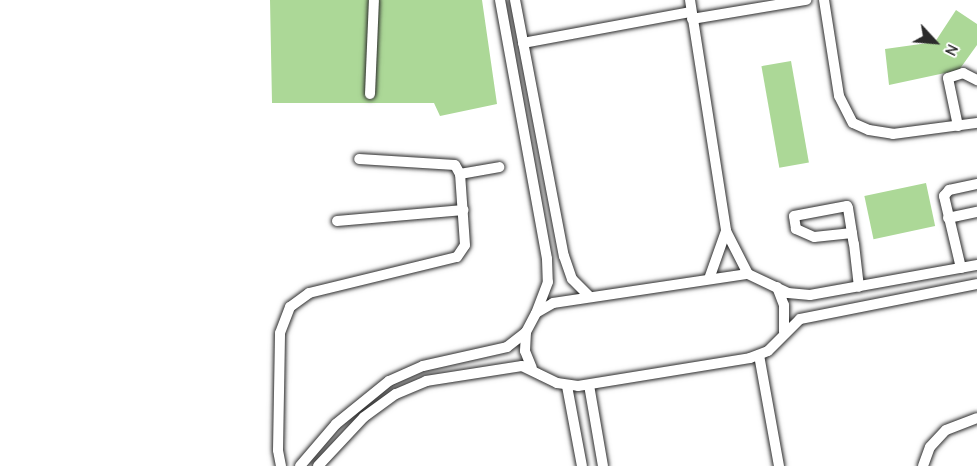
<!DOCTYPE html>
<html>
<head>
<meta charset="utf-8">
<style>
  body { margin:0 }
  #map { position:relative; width:977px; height:466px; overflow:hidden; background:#fff; font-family:"Comic Neue",sans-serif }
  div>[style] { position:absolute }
  .green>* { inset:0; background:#acd897; transform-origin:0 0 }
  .roads { filter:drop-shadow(0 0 2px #2b2b2b) drop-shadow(0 0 2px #2b2b2b) }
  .street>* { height:10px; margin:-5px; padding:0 5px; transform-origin:5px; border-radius:5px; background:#fff }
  span { translate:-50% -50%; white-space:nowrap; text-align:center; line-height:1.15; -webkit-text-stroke:4.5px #fff; paint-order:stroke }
  .north { position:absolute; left:905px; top:12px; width:60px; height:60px; -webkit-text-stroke:4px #fff; paint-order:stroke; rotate:116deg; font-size:16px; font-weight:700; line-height:24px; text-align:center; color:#2b2b2b }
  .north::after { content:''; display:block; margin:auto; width:21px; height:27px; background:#2b2b2b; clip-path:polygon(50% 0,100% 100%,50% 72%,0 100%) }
</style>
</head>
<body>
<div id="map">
  <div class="green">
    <i style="clip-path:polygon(270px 0,482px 0,497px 104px,440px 116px,434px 103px,272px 103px)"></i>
    <i style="clip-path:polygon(956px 10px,977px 24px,977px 45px,959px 70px,889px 85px,885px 49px,935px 42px)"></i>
    <i style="left:791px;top:61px;width:103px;height:30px;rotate:80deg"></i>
    <i style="left:926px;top:183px;width:44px;height:63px;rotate:78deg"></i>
  </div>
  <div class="roads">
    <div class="street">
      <i style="left:500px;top:0;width:263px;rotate:79.7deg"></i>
      <i style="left:547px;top:259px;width:23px;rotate:88deg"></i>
      <i style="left:548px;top:282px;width:31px;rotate:111deg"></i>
      <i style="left:515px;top:0;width:261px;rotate:79.2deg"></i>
      <i style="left:564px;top:256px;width:24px;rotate:71deg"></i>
      <i style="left:572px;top:279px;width:24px;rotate:45deg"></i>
      <i style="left:690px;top:0;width:234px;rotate:81.1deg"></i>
      <i style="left:726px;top:231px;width:48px;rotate:62.9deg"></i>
      <i style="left:824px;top:0;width:97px;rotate:81.1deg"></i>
      <i style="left:839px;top:96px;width:30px;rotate:63deg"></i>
      <i style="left:853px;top:123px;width:17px;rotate:24deg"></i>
      <i style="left:869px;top:130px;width:24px;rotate:9deg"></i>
      <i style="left:893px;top:134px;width:85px;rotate:-7.5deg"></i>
      <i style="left:692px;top:19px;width:116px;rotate:-9.5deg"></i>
      <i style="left:523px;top:43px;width:171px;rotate:-10.5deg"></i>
      <i style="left:370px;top:94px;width:94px;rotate:-87.6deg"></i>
      <i style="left:958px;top:126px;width:49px;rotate:-101.8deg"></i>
      <i style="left:948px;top:78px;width:16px;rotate:-18deg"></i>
      <i style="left:963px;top:73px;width:16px;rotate:27deg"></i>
      <i style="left:460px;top:174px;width:40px;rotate:-10deg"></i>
      <i style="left:948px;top:218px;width:30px;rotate:-12deg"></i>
      <i style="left:337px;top:221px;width:127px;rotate:-5deg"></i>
      <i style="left:852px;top:233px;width:38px;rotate:174deg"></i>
      <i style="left:814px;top:237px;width:20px;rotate:-156deg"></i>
      <i style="left:796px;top:229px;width:13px;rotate:-99deg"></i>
      <i style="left:794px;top:216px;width:54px;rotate:-10.7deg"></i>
      <i style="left:847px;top:206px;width:2px;rotate:63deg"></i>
      <i style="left:848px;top:208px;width:36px;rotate:81deg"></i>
      <i style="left:854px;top:244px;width:43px;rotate:83.4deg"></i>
      <i style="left:961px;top:268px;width:74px;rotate:-103.3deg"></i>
      <i style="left:944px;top:196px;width:8px;rotate:-50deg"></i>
      <i style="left:949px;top:190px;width:29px;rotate:-12deg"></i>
      <i style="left:709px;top:279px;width:51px;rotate:-70.5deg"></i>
      <i style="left:777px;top:287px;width:19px;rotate:69deg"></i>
      <i style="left:784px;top:305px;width:27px;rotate:90deg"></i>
      <i style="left:526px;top:332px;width:19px;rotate:93deg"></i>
      <i style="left:525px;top:351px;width:18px;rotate:68deg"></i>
      <i style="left:759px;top:355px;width:113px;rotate:79.8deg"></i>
      <i style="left:589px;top:385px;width:82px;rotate:80.2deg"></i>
      <i style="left:567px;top:386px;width:81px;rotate:79.4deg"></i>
      <i style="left:281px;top:466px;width:16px;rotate:-101deg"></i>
      <i style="left:278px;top:450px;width:117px;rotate:-89deg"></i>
      <i style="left:280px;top:333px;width:28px;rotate:-69deg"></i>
      <i style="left:290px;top:307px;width:24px;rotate:-36deg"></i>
      <i style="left:309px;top:293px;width:152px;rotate:-13.7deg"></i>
      <i style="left:457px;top:257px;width:14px;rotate:-56deg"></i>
      <i style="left:465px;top:245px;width:71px;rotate:-94deg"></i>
      <i style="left:460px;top:174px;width:10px;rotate:-119deg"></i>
      <i style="left:455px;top:165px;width:96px;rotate:-176.4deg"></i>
      <i style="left:300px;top:466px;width:55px;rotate:-49.4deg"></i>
      <i style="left:336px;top:424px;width:68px;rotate:-39.1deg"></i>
      <i style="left:389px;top:381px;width:37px;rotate:-24deg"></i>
      <i style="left:423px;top:366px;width:86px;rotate:-12.7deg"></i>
      <i style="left:507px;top:347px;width:24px;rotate:-38deg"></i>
      <i style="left:526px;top:332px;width:21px;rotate:-62deg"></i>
      <i style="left:536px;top:313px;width:20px;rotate:-30deg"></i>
      <i style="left:553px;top:303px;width:197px;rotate:-8.5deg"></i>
      <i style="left:748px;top:274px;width:44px;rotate:25.4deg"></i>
      <i style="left:788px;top:293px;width:22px;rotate:5deg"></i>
      <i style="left:810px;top:295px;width:170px;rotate:-10.2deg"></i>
      <i style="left:318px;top:466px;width:67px;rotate:-46.8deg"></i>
      <i style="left:364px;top:417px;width:39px;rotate:-36deg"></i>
      <i style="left:396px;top:394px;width:33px;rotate:-23deg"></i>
      <i style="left:426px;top:381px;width:97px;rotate:-8.9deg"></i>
      <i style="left:522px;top:366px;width:39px;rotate:26deg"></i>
      <i style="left:557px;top:383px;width:21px;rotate:8deg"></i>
      <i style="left:578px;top:386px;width:174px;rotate:-9.2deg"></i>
      <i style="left:750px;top:358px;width:19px;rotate:-21deg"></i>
      <i style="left:768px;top:351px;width:45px;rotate:-45deg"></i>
      <i style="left:800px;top:319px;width:180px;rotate:-11.2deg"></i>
      <i style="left:923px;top:466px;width:20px;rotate:-70deg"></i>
      <i style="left:930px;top:447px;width:23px;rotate:-47deg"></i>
      <i style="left:946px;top:430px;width:33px;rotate:-21deg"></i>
    </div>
  </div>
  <div class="north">N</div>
</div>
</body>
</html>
